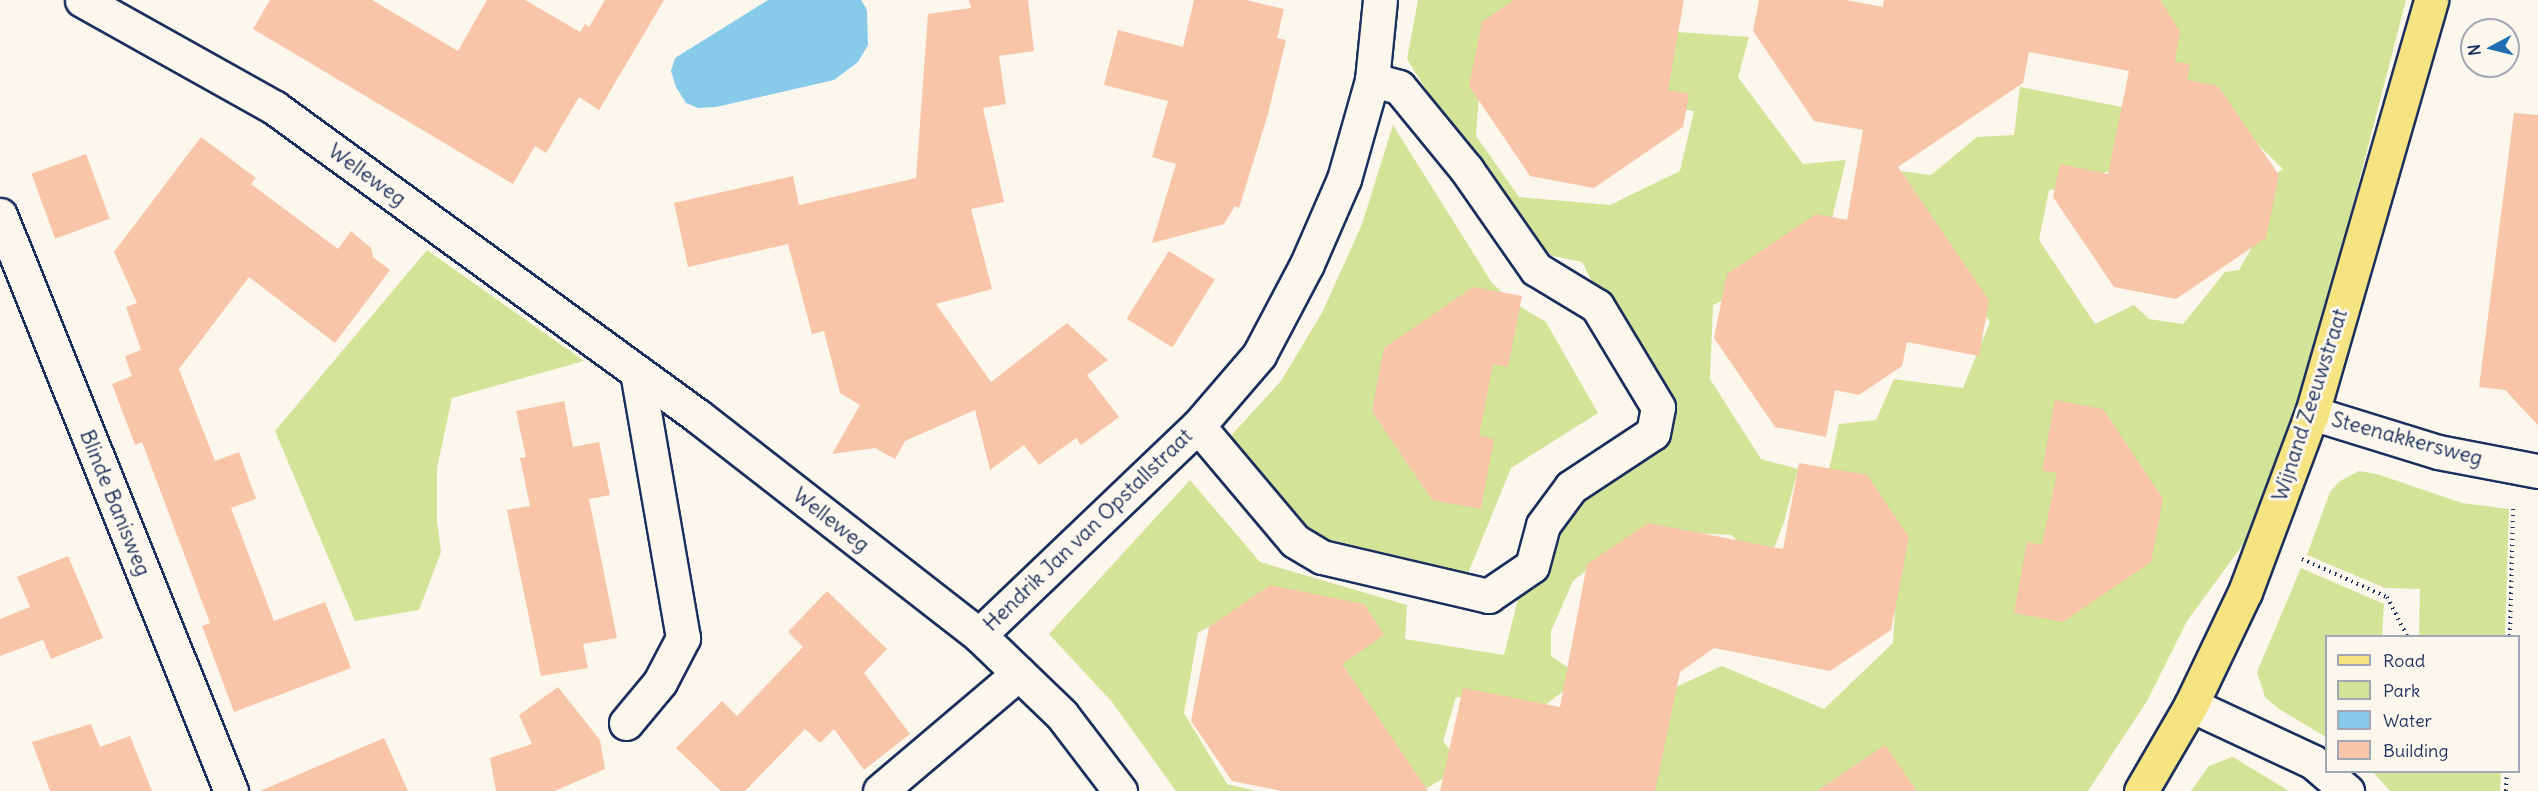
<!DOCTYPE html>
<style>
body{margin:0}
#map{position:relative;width:2538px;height:791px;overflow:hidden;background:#fbf7ec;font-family:Delius,sans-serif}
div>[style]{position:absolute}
.green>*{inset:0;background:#d3e498}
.water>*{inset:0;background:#88cae9}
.building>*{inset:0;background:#f8c5a9;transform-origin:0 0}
.path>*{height:4px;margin-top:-2px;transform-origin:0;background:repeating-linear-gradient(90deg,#1b2f5e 0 1.5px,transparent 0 6px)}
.roads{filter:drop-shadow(2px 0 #1b2f5e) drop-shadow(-2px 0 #1b2f5e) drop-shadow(0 2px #1b2f5e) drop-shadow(0 -2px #1b2f5e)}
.minor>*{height:33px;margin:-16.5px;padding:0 16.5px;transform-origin:16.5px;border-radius:16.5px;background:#fbf7ec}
.major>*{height:33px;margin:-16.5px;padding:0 16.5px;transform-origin:16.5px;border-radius:16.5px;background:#f6e381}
span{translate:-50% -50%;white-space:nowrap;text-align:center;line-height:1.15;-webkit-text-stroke:6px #fbf7ec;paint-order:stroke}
.street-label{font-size:21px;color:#1b2f5e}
.legend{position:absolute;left:2325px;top:635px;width:195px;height:138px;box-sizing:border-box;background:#fbf7ec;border:2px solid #a1a7b3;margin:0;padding:8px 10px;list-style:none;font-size:18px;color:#1b2f5e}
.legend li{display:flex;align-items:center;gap:12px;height:30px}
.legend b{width:30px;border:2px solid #a1a7b3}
.north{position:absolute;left:2460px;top:18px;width:60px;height:60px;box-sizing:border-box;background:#fbf7ec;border:2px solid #a1a7b3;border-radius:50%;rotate:263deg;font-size:16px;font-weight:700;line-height:24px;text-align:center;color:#1b2f5e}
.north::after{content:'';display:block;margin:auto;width:21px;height:27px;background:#1f6fb2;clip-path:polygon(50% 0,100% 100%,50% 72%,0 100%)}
</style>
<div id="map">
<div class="green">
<div style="clip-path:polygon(1418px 0,1608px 0,1482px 57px,1476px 136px,1519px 197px,1610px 205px,1680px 171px,1694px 111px,1637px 103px,1648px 30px,1749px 37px,1738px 77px,1803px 164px,1846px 160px,1824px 252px,1713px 305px,1710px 379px,1761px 459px,1798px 469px,1784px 522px,1775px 546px,1753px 561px,1732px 535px,1638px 530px,1573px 581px,1551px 631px,1551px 656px,1573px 671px,1569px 687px,1545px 705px,1456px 697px,1443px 741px,1463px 767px,1422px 791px,1347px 671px,1330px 677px,1267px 593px,1198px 633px,1184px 713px,1227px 784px,1256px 791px,1176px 791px,1112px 702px,1049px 634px,1190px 480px,1260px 562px,1407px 605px,1405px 639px,1504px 655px,1538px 519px,1670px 431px,1582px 262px,1534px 252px,1513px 229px,1407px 59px)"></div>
<div style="clip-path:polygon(2145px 0,2406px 0,2319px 336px,2250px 535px,2187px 621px,2147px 701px,2088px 791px,1650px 791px,1671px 689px,1722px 666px,1824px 709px,1893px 643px,1899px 546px,1825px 488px,1839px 424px,1876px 420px,1894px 379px,1963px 388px,1990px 322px,1923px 228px,1892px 170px,1931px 175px,1977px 137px,2014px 135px,2020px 87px,2147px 112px,2144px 170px,2105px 172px,2104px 186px,2049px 190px,2039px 240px,2095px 324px,2134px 305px,2149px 319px,2183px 324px,2225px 272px,2239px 270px,2259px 235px,2256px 188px,2283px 169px,2212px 100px,2170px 100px)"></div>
<div style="clip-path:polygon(1393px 125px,1492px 283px,1514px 303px,1546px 322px,1598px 413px,1511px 468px,1467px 576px,1307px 537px,1218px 450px,1281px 381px,1323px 311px,1362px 224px)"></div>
<div style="clip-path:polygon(427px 250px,584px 361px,452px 398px,437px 468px,437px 520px,441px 552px,419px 610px,355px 621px,275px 431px)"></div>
<div style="clip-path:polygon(2359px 471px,2377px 474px,2462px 503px,2509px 509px,2505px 636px,2419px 636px,2420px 589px,2385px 588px,2307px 555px,2330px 492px,2340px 481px)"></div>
<div style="clip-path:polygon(2301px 568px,2384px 604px,2382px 636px,2326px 636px,2326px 737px,2279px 709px,2265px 697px,2257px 672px)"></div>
<div style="clip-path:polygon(2232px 757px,2233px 757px,2289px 791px,2191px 791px,2209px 766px)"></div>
<div style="clip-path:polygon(2373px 772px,2501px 772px,2500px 791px,2390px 791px)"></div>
</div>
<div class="water">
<div style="clip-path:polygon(768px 0,861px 0,867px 10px,868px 45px,858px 62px,834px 80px,716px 107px,698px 108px,686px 103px,676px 87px,671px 71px,675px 58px)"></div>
</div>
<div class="building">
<div style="clip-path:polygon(270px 0,372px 0,458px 51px,487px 0,525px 0,580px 32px,585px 24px,589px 27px,605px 0,664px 0,599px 110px,579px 97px,546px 153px,535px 146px,513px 184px,253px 29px)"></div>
<div style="clip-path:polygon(969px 0,1028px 0,1034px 51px,999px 56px,1006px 104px,983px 108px,1004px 202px,971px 209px,992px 289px,936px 304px,991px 382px,1067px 323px,1108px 360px,1087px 375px,1119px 417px,1081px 445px,1076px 438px,1039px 465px,1024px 445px,990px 470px,975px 410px,905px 441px,895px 459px,875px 448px,832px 454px,860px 405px,840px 393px,824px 331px,812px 334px,788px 244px,688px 267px,674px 203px,793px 176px,799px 205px,916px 178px,928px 14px,971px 8px)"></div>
<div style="clip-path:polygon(1194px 0,1246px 0,1284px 9px,1277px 38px,1286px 40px,1268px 114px,1239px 208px,1235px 206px,1224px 224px,1152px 243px,1176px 164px,1152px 157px,1168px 101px,1104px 85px,1118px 30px,1183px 47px)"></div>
<div style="clip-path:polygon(1514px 0,1684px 0,1668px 90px,1689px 94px,1683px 127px,1594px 188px,1530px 176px,1469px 86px,1482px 22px)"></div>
<div style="clip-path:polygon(1759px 0,1846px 0,1883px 7px,1884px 0,2160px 0,2180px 31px,2175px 62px,2190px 64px,2187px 80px,2218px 86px,2279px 175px,2266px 238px,2176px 299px,2114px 287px,2053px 197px,2060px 164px,2108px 174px,2129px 71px,2029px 52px,2023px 83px,1898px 167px,1989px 300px,1979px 356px,1907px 342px,1902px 366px,1859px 395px,1835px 390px,1826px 437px,1775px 427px,1714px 338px,1727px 274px,1816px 214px,1847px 220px,1863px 130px,1814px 121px,1753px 31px)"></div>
<div style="clip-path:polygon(2514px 113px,2538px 115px,2538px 425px,2505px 390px,2479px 387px)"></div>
<div style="clip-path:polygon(201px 137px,256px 178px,251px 184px,338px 249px,351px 231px,371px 248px,373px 257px,390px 270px,335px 343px,249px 277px,179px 369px,215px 461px,239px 452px,256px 499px,231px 508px,274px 621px,325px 602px,351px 668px,234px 712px,202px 626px,210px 623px,142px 442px,135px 445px,112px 384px,132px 376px,125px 356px,141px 350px,126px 307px,137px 303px,114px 252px)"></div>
<div style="left:86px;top:154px;width:69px;height:58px;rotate:70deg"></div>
<div style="left:1169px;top:251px;width:54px;height:80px;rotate:32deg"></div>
<div style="clip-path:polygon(1473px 287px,1522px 296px,1508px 367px,1493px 364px,1479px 436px,1494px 439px,1481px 509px,1432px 500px,1372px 411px,1384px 348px)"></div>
<div style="clip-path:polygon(2055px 400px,2103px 409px,2163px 499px,2151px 562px,2063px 622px,2014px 613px,2027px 542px,2042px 545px,2057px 473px,2042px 470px)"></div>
<div style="clip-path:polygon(564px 401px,573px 447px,599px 442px,610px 495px,589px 499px,617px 638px,583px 644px,588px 668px,541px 676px,507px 510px,530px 506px,520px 458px,526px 457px,516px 411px)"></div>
<div style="clip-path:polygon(1799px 463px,1867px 475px,1909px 537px,1891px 630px,1830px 671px,1714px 648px,1680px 672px,1655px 791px,1440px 791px,1463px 688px,1560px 707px,1587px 564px,1648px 523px,1783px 549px)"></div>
<div style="clip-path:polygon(68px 556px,103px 638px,51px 659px,43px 640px,0 656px,0 619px,30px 607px,17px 577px)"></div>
<div style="clip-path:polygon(1270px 585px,1364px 604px,1384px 635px,1342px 664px,1428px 791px,1282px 791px,1232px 781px,1191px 721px,1209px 627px)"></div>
<div style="clip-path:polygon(827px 591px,887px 649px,864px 673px,910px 734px,864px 770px,834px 729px,820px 743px,805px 729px,745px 791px,721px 791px,676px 748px,722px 701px,737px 716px,803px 647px,788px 632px)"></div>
<div style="clip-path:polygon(558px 687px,600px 740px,605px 769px,555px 791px,496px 791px,490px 758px,532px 744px,519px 715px)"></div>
<div style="clip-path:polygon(91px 724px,100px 747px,130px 736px,152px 791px,50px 791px,32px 742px)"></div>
<div style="clip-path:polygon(384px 738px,408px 791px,260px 791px)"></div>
<div style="clip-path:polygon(1885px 745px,1917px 791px,1817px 791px)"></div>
</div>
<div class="path">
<div style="left:2302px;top:559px;width:93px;rotate:24.1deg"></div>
<div style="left:2387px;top:597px;width:44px;rotate:62.9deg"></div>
<div style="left:2510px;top:636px;width:127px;rotate:-88.6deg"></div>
<div style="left:2506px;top:791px;width:19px;rotate:-87deg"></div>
</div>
<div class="roads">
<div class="minor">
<div style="left:82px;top:0;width:221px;rotate:29.2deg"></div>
<div style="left:275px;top:108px;width:525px;rotate:36.08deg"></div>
<div style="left:699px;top:417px;width:355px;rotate:37.9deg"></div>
<div style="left:979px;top:635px;width:115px;rotate:43.9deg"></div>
<div style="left:1062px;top:715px;width:96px;rotate:52.7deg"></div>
<div style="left:0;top:215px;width:621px;rotate:68.15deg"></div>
<div style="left:2312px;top:413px;width:132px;rotate:17.2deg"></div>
<div style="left:2438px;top:452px;width:102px;rotate:10.8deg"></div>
<div style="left:1198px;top:426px;width:150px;rotate:49.9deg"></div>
<div style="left:1295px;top:541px;width:31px;rotate:31deg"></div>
<div style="left:1322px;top:557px;width:171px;rotate:13.2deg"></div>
<div style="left:1488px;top:596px;width:53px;rotate:-34.3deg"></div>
<div style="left:1532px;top:566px;width:42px;rotate:-75deg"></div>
<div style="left:1543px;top:525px;width:47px;rotate:-53.6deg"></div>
<div style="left:1571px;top:487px;width:98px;rotate:-33.4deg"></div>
<div style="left:1653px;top:433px;width:26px;rotate:-79deg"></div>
<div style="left:1658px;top:407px;width:118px;rotate:-121.1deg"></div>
<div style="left:1597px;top:306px;width:71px;rotate:-148.8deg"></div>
<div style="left:1536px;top:269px;width:121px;rotate:-124.9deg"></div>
<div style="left:1467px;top:170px;width:107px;rotate:-129.3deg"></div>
<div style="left:1399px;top:87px;width:28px;rotate:-165deg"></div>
<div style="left:979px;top:635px;width:303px;rotate:-43.7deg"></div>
<div style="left:1198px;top:426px;width:94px;rotate:-49.3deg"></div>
<div style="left:1259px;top:355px;width:103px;rotate:-62.2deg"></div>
<div style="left:1307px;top:264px;width:93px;rotate:-66.5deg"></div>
<div style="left:1344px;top:179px;width:103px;rotate:-74.2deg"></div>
<div style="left:1372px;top:80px;width:80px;rotate:-84.3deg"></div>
<div style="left:2191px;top:705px;width:135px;rotate:25deg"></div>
<div style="left:2313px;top:762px;width:45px;rotate:40.5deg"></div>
<div style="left:626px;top:723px;width:53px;rotate:-50.3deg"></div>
<div style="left:660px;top:682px;width:50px;rotate:-62.4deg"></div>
<div style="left:683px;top:638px;width:270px;rotate:-99.8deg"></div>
<div style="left:880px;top:791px;width:182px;rotate:-40.3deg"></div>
</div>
<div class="major">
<div style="left:2141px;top:791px;width:99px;rotate:-59.8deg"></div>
<div style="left:2191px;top:705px;width:125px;rotate:-64.5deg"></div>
<div style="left:2245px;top:592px;width:191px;rotate:-69.5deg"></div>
<div style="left:2312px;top:413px;width:430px;rotate:-73.9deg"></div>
</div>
</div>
<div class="street-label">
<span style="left:367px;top:175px;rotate:36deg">Welleweg</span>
<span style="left:2310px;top:405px;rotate:-72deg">Wijnand Zeeuwstraat</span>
<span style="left:2407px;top:439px;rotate:15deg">Steenakkersweg</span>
<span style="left:115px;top:503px;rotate:68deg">Blinde Banisweg</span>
<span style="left:831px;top:520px;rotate:38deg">Welleweg</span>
<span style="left:1088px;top:530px;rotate:-44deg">Hendrik Jan van Opstallstraat</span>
</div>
<ul class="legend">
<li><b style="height:8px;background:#f6e381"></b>Road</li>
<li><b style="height:16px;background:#d3e498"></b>Park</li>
<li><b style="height:16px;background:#88cae9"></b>Water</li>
<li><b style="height:16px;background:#f8c5a9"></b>Building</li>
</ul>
<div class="north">N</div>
</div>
